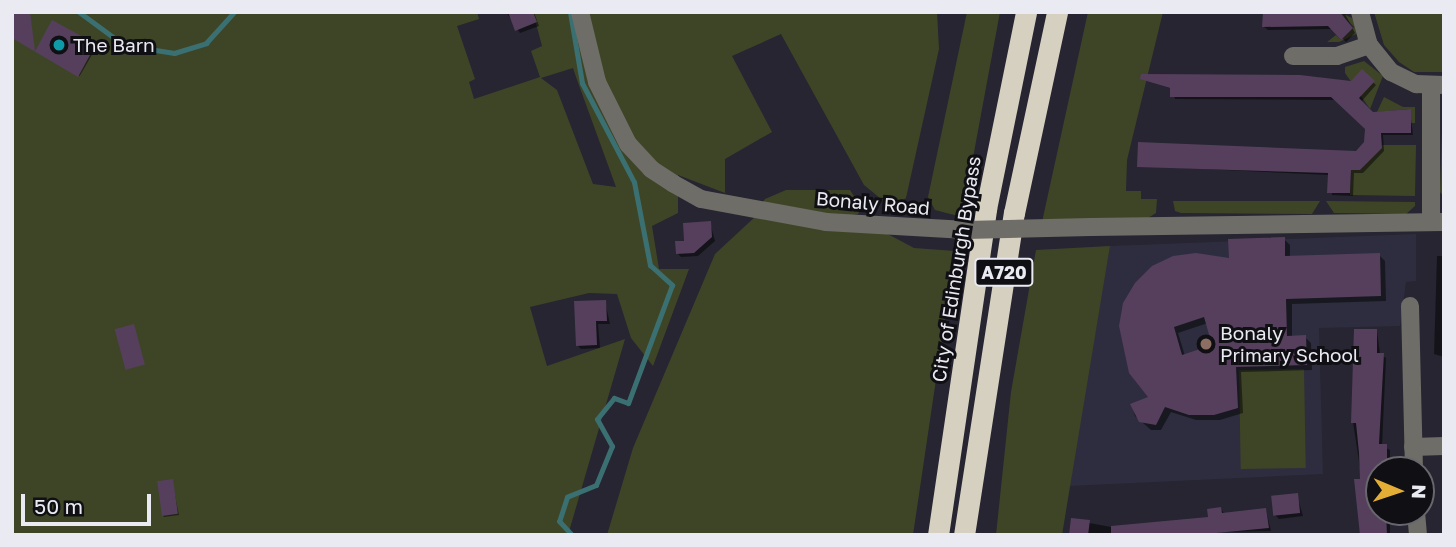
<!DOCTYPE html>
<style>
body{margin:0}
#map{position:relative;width:1456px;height:547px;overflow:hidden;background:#262531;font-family:"Golos Text",sans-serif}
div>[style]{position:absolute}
.built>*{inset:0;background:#2e2d3f}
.green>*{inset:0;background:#3e4527;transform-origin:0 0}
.shadow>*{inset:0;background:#0007;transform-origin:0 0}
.stream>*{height:5px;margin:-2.5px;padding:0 2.5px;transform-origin:2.5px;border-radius:2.5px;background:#3b7073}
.building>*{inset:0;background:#563f5c;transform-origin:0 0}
.minor>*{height:18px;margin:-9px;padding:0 9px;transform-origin:9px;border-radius:9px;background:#6f6d67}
.highway>*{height:21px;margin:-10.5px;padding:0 10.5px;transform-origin:10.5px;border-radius:10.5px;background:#d6d0c0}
.minor-bridge>*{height:18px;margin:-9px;padding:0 9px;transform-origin:9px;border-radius:9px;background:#6f6d67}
.dots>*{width:19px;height:19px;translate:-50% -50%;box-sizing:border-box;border:4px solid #0f0f14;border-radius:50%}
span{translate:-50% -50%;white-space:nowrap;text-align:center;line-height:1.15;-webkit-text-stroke:6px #0f0f14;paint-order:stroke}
.shield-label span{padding:2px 5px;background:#0f0f14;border:2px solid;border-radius:5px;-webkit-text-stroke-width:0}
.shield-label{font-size:18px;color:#eaeaf2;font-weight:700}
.poi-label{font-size:19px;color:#eaeaf2}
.left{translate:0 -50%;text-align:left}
.street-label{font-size:19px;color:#eaeaf2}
.frame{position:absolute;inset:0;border:14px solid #eaeaf2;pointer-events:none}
.north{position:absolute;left:1365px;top:456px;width:70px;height:70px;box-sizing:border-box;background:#0f0f14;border:2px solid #67676d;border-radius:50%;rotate:92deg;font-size:19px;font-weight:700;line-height:28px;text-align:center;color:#eaeaf2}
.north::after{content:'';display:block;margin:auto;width:24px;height:32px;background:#e4ad35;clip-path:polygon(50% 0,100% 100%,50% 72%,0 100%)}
.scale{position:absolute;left:21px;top:494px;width:130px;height:32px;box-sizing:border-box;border:4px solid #eaeaf2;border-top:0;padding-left:9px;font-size:21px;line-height:24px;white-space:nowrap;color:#eaeaf2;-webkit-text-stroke:5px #0f0f14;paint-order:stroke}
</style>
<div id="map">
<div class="built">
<div style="clip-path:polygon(1416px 234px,1416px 281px,1406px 282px,1400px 326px,1319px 328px,1323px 474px,1069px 486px,1110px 246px)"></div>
</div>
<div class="green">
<div style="clip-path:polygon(evenodd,12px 12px,477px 12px,479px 19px,457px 26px,475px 79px,469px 82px,474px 99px,540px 77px,531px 51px,542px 46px,533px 12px,937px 12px,939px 49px,906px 198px,892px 208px,864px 185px,781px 34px,732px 56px,772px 132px,725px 159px,725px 193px,678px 175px,678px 213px,652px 226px,659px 269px,689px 269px,653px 366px,631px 338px,617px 294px,589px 293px,530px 307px,547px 366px,625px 339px,568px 535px,12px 535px,12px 12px,573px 68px,576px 77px,616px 187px,593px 184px,557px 90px,541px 78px,573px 68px)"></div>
<div style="clip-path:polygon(967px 12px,1000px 12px,962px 217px,935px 210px,928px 197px)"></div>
<div style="clip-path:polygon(1088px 12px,1163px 12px,1127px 160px,1126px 191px,1141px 191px,1141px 199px,1157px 199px,1156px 213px,1148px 218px,1042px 222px)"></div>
<div style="clip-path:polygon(1340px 12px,1352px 18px,1357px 29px,1356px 34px,1339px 42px,1327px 42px,1336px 35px,1341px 40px,1354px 27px)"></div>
<div style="clip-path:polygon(1374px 12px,1444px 12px,1444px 72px,1414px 72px,1399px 62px,1384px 45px)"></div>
<div style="clip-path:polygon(1364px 61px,1383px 76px,1370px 109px,1345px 73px,1345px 67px)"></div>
<div style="clip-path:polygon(1384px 97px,1403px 107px,1415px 107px,1415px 123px,1411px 123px,1410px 109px,1377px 112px)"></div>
<div style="clip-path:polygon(1443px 100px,1444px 101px,1444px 197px,1440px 192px)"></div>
<div style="clip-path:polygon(1382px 145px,1416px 145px,1415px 196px,1350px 195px,1351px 170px,1360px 170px)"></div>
<div style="clip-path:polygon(786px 190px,850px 190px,861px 207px,858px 214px,841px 217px,761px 205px,765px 199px)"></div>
<div style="clip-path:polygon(1173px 201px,1320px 201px,1312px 214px,1181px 213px,1175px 211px)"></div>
<div style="clip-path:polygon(1326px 201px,1415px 202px,1415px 206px,1406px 214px,1334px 213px)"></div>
<div style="clip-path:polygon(756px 216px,884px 232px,914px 248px,955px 251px,913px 535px,607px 535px,633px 448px,715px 254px)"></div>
<div style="clip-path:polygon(1110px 246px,1062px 535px,996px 535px,1011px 392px,1036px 250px)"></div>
<div style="left:1304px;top:369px;width:99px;height:65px;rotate:89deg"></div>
</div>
<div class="shadow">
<div style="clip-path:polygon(506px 12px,534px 12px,539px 26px,520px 33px)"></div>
<div style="clip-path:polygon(1315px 12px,1344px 12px,1355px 33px,1346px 42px,1333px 29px,1268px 30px,1264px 27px)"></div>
<div style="left:52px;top:22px;width:51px;height:33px;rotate:30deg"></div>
<div style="clip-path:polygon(1362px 72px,1376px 85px,1361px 102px,1372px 114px,1410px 111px,1413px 135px,1383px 135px,1384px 151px,1363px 173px,1354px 173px,1353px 196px,1332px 195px,1329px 175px,1139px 166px,1357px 152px,1366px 143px,1367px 129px,1336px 100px,1175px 99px,1172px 89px,1142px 79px,1352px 83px)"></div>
<div style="clip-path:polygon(710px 223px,715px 241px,698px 256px,681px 257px,678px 254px,686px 242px)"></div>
<div style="clip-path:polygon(evenodd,1284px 239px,1290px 245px,1290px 258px,1379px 255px,1385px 261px,1386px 301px,1292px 304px,1292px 338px,1305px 337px,1311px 343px,1312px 370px,1241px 372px,1243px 413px,1220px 420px,1196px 420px,1171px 412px,1161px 430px,1151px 430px,1135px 416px,1132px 405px,1150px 398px,1131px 372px,1231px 260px,1284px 239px,1208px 323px,1215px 346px,1185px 356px,1178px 333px,1208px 323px)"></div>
<div style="clip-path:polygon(1437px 256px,1444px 256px,1444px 357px,1434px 354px)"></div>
<div style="clip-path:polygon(605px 301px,610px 324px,598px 324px,600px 348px,581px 349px,577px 345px)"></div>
<div style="clip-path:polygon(1377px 331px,1380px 354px,1386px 358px,1382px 446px,1390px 450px,1390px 470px,1379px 470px,1379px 512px,1390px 512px,1390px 535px,1361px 535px,1362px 481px,1353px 422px)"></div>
<div style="clip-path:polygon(172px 481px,179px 515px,164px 517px,163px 516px)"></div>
<div style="clip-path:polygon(1297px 495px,1303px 516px,1279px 519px,1275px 515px)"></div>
<div style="clip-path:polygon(1221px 509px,1225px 515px,1266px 510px,1271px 531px,1071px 535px,1073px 520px,1133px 531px,1210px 519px)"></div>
</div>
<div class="stream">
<div style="left:79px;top:12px;width:56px;rotate:36.3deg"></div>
<div style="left:124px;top:45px;width:51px;rotate:9.1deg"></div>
<div style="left:174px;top:53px;width:34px;rotate:-17deg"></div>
<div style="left:206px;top:43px;width:42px;rotate:-47.9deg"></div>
<div style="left:570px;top:12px;width:72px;rotate:80.4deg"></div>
<div style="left:582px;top:83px;width:112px;rotate:62.3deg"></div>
<div style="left:634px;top:182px;width:85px;rotate:79.1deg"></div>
<div style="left:650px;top:265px;width:30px;rotate:42deg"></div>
<div style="left:672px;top:285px;width:126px;rotate:110.4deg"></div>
<div style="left:628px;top:403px;width:15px;rotate:-160deg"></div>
<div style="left:614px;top:398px;width:27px;rotate:129deg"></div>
<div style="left:597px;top:419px;width:31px;rotate:61deg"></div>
<div style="left:612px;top:446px;width:42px;rotate:112.3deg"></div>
<div style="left:596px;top:485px;width:31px;rotate:158deg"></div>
<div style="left:567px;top:497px;width:25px;rotate:108deg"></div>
<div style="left:559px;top:521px;width:19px;rotate:47deg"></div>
</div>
<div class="building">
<div style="clip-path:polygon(12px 12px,30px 12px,35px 51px,52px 20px,96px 44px,78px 77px,12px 38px)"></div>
<div style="clip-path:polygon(508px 12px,533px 12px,537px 22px,515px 31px)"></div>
<div style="clip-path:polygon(1263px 12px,1340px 12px,1353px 28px,1341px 40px,1328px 26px,1262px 27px)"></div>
<div style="clip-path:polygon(1362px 69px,1375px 81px,1359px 98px,1373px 112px,1411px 109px,1411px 133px,1381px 133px,1382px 148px,1360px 170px,1351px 170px,1350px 193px,1327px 193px,1328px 173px,1137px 167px,1138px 142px,1356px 151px,1364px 142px,1365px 129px,1331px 97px,1170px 97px,1170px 88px,1140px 79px,1141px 74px,1300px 75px,1351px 81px)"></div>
<div style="clip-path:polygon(711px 221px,712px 237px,694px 253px,676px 254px,675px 241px,684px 241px,683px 223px)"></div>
<div style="clip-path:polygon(evenodd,1285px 237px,1285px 256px,1380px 253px,1381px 296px,1286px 299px,1287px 336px,1306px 335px,1307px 365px,1236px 367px,1238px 408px,1214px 415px,1189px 415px,1165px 407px,1156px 425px,1139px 422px,1130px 404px,1148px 397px,1129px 373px,1119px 326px,1123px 303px,1135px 283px,1152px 266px,1173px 256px,1196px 253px,1229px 258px,1228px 239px,1285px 237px,1204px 317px,1212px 345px,1182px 355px,1174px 327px,1204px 317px)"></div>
<div style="clip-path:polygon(606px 300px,607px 321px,596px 321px,597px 345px,576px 346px,574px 301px)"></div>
<div style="left:134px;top:324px;width:42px;height:20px;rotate:75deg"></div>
<div style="clip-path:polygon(1354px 329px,1377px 329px,1377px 353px,1384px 353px,1379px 444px,1387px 444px,1387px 461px,1384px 470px,1379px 470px,1379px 512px,1386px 512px,1387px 535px,1360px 535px,1354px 479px,1360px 479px,1359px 453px,1356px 423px,1351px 423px)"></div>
<div style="left:173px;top:479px;width:35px;height:16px;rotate:82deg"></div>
<div style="left:1298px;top:493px;width:20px;height:27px;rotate:84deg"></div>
<div style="clip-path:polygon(1221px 507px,1222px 513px,1266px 508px,1269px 528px,1195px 535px,1111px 535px,1111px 526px,1208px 517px,1207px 509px)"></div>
<div style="clip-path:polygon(1071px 518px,1090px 520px,1088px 535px,1069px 535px)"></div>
</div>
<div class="minor">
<div style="left:580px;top:12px;width:72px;rotate:76.3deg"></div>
<div style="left:597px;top:82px;width:69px;rotate:63.4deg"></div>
<div style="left:628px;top:144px;width:34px;rotate:47deg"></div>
<div style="left:651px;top:169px;width:27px;rotate:33deg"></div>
<div style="left:674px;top:184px;width:31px;rotate:29deg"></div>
<div style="left:701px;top:199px;width:127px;rotate:10.4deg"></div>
<div style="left:826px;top:222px;width:140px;rotate:3.3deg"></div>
<div style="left:1360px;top:12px;width:34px;rotate:75deg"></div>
<div style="left:1369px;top:45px;width:35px;rotate:51deg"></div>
<div style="left:1391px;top:72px;width:28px;rotate:26deg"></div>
<div style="left:1416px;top:84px;width:28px;rotate:2deg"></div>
<div style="left:1293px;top:56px;width:44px"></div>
<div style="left:1337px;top:56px;width:34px;rotate:-19deg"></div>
<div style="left:1431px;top:87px;width:135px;rotate:90deg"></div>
<div style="left:1091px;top:227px;width:353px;rotate:-0.8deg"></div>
<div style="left:1410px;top:306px;width:164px;rotate:88.6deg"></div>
<div style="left:1413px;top:447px;width:31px;rotate:-2deg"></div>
<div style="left:1416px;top:512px;width:23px;rotate:85deg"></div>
</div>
<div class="highway">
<div style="left:938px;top:535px;width:330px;rotate:-81.6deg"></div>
<div style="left:986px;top:209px;width:201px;rotate:-78.5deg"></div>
<div style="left:964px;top:535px;width:326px;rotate:-81.2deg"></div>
<div style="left:1014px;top:213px;width:206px;rotate:-77.9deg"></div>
</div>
<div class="minor-bridge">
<div style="left:966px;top:230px;width:125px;rotate:-1.4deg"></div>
</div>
<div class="dots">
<div style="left:59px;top:45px;background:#0f9aa8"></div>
<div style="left:1206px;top:344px;background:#8d6e63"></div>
</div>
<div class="shield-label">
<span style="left:1004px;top:272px">A720</span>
</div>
<div class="poi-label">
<span class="left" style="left:73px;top:45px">The Barn</span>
<span class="left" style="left:1220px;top:344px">Bonaly<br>Primary School</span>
</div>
<div class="street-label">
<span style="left:873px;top:203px;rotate:5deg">Bonaly Road</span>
<span style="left:956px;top:269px;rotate:-81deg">City of Edinburgh Bypass</span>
</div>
<div class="frame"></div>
<div class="north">N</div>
<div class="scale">50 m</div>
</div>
